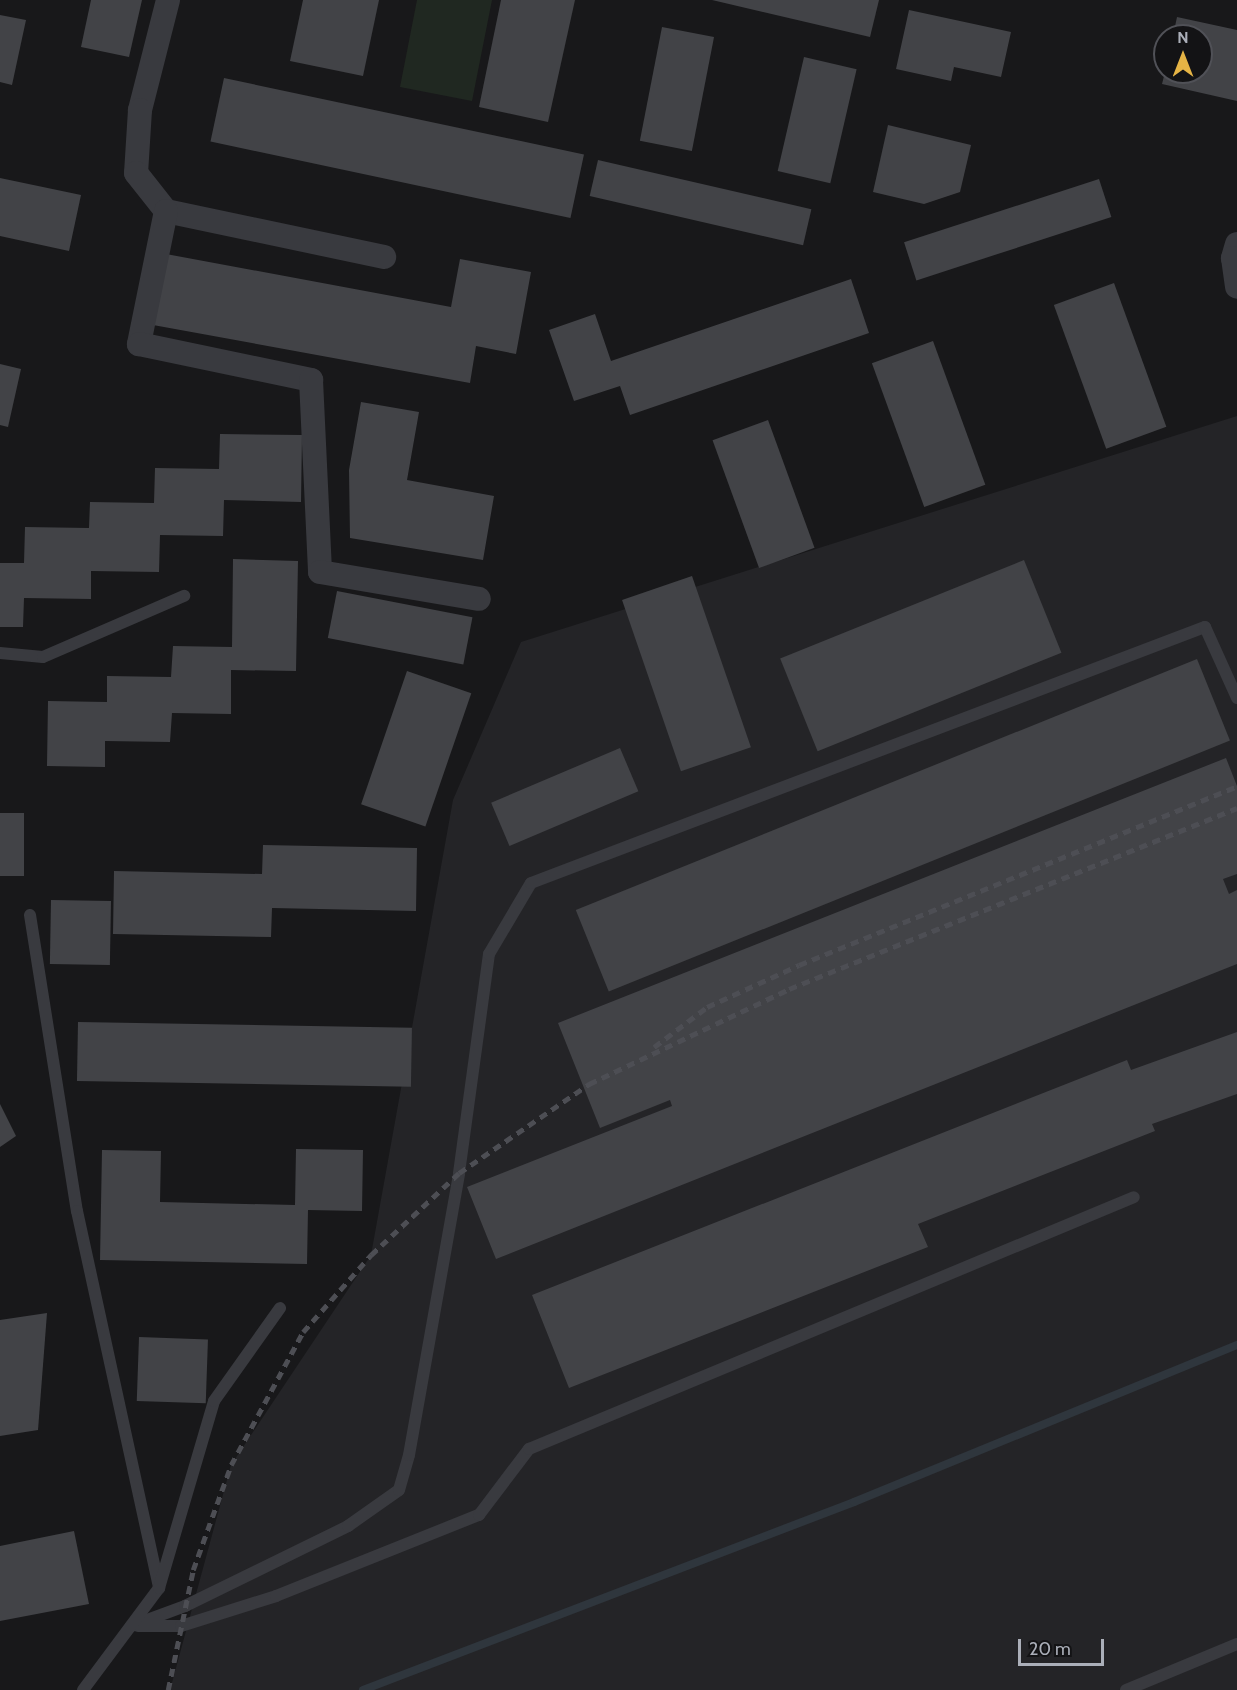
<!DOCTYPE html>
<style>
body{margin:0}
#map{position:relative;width:1237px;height:1690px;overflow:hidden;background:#18181a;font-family:Cabin,sans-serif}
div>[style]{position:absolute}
.built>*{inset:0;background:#242427}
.green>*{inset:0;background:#202821}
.stream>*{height:8px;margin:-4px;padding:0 4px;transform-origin:4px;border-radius:4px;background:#2f363d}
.building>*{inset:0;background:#424347;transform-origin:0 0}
.lane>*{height:12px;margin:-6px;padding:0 6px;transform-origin:6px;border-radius:6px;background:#393a3f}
.street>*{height:24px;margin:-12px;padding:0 12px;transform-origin:12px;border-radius:12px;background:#393a3f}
.rail>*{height:4.5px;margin-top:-2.25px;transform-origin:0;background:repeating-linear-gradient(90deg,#4d4e54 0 8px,transparent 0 14px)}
span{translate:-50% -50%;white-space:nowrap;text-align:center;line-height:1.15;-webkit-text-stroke:6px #131315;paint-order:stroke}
.north{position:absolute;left:1153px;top:24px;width:60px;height:60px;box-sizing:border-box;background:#131315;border:2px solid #505157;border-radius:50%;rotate:0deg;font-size:16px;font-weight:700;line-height:24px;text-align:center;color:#abafb9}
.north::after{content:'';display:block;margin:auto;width:21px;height:27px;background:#e5b445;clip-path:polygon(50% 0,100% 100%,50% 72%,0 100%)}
.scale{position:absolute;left:1018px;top:1639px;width:86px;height:27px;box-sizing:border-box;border:3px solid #abafb9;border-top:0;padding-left:8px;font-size:18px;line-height:21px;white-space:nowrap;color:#abafb9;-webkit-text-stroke:4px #131315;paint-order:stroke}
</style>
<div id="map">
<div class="built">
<div style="clip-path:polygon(1237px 416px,1237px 1690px,170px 1690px,231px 1465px,371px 1255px,453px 800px,521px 642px)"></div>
</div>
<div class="green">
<div style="clip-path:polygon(417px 0,492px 0,472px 101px,400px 87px)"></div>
</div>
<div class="stream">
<div style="left:363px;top:1690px;width:526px;rotate:-20.95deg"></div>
<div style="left:854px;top:1502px;width:414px;rotate:-22.3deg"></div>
</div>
<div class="building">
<div style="clip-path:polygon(91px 0,142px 0,129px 57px,81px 47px)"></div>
<div style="clip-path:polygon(303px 0,379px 0,363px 76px,290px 61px)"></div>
<div style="clip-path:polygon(501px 0,575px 0,548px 122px,479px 107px)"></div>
<div style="clip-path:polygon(712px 0,879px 0,870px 37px)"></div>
<div style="clip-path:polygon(909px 10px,1011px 32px,1001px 77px,954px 67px,951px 81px,896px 69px)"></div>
<div style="clip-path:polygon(0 15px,26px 20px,12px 85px,0 82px)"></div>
<div style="clip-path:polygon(1177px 17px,1237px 30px,1237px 101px,1162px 84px,1165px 72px,1201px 72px,1201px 36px,1173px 36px)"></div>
<div style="left:662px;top:27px;width:53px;height:116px;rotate:11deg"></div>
<div style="left:804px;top:57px;width:54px;height:117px;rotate:13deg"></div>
<div style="left:224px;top:78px;width:368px;height:65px;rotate:12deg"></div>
<div style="clip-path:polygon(888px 125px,971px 145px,960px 192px,924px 204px,873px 192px)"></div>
<div style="left:598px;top:160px;width:219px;height:37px;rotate:13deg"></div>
<div style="clip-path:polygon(0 178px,81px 195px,69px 251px,0 236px)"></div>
<div style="left:1099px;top:179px;width:40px;height:205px;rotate:72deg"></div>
<div style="clip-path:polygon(166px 254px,451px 307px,460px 259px,531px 272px,516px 354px,476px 346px,470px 383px,153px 325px)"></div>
<div style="clip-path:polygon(851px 279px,869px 333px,630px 415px,620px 386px,574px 401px,549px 330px,595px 314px,611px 361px)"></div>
<div style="left:1114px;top:283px;width:153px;height:64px;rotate:70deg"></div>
<div style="left:933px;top:341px;width:153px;height:65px;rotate:70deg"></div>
<div style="clip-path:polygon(0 364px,21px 369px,8px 427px,0 425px)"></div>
<div style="clip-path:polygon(361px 402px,419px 412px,407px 480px,494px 496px,483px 560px,350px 538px,349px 470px)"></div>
<div style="left:768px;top:420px;width:136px;height:59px;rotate:70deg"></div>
<div style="clip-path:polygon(220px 434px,302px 435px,301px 502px,224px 500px,223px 536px,160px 535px,159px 572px,91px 571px,91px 599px,24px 598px,23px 627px,0 627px,0 563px,24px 563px,25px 527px,89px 528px,90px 502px,154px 503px,155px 468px,219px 469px)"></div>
<div style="clip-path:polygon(233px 559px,298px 561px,296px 671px,231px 670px,231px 714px,172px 713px,170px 742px,105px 741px,105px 767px,47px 766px,48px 701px,107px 702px,107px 676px,171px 677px,173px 646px,232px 647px)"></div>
<div style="left:1024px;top:560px;width:100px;height:263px;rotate:68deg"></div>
<div style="left:692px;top:576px;width:181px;height:74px;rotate:71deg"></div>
<div style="left:337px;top:591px;width:138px;height:48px;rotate:11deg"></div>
<div style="left:1197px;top:659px;width:88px;height:670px;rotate:68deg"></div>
<div style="left:407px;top:671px;width:68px;height:141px;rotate:19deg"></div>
<div style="left:620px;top:748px;width:47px;height:140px;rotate:67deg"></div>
<div style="clip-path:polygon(1226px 758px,1237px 786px,1237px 874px,1223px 879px,1229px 894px,1237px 890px,1237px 964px,496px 1259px,467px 1187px,672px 1106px,670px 1100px,600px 1128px,558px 1023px)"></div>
<div style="left:0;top:813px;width:24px;height:63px"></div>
<div style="clip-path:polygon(263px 845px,417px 848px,416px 911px,272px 908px,271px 937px,113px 934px,114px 871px,262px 874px)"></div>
<div style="left:51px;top:900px;width:60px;height:64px;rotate:1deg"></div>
<div style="left:78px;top:1022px;width:334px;height:59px;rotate:1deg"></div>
<div style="clip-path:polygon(1237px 1032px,1237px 1094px,1152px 1124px,1155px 1131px,918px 1224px,928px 1247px,569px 1388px,532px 1295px,1127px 1060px,1131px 1070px)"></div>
<div style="clip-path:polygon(0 1104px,16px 1136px,0 1147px)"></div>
<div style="clip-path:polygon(296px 1149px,363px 1150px,362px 1211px,308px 1210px,307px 1264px,100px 1260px,102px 1150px,161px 1151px,160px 1202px,295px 1205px)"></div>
<div style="clip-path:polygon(47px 1313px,38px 1430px,0 1436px,0 1320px)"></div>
<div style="left:139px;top:1337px;width:69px;height:64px;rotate:2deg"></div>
<div style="clip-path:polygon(74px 1531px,89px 1604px,0 1621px,0 1546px)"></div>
</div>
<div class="lane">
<div style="left:0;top:653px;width:43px;rotate:5.3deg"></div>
<div style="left:43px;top:657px;width:154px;rotate:-23.4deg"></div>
<div style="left:30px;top:915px;width:300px;rotate:81deg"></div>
<div style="left:77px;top:1211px;width:386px;rotate:77.7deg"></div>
<div style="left:131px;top:1626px;width:58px;rotate:-20.3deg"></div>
<div style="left:185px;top:1606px;width:182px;rotate:-26.1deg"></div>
<div style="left:348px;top:1526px;width:62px;rotate:-35.2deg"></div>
<div style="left:399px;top:1490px;width:36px;rotate:-74deg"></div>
<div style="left:409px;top:1455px;width:286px;rotate:-79.9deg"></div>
<div style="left:459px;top:1173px;width:221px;rotate:-82.2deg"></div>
<div style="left:489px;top:954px;width:82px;rotate:-59.4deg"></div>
<div style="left:531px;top:883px;width:721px;rotate:-20.8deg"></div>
<div style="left:1205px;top:627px;width:78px;rotate:65.7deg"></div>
<div style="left:138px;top:1626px;width:43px"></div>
<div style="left:181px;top:1626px;width:100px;rotate:-17.5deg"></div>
<div style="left:276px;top:1596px;width:219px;rotate:-21.8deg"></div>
<div style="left:479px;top:1515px;width:83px;rotate:-52.9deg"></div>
<div style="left:529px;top:1449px;width:655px;rotate:-22.61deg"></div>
<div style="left:83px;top:1690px;width:127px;rotate:-53.3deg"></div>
<div style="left:159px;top:1588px;width:195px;rotate:-73.6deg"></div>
<div style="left:214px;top:1401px;width:114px;rotate:-54.6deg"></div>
<div style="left:1126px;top:1690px;width:120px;rotate:-22.5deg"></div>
</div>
<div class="street">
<div style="left:168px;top:0;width:114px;rotate:104.3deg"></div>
<div style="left:140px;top:110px;width:63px;rotate:93.6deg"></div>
<div style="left:136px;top:173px;width:48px;rotate:51.7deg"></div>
<div style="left:166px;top:211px;width:223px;rotate:11.9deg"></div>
<div style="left:166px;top:211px;width:136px;rotate:101.5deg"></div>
<div style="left:139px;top:344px;width:176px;rotate:11.8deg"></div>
<div style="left:311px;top:380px;width:192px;rotate:87.3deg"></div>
<div style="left:320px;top:572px;width:161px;rotate:9.6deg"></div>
<div style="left:1237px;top:244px;width:15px;rotate:106deg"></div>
<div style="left:1233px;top:258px;width:29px;rotate:82deg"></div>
</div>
<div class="rail">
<div style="left:654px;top:1047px;width:66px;rotate:-37deg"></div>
<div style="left:707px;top:1007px;width:101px;rotate:-24.5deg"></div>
<div style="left:799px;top:965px;width:473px;rotate:-22.2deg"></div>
<div style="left:168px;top:1690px;width:123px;rotate:-78.2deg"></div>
<div style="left:193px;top:1570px;width:112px;rotate:-70.1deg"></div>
<div style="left:231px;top:1465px;width:151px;rotate:-61.6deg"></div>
<div style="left:303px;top:1332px;width:103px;rotate:-48.6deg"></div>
<div style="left:371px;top:1255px;width:120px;rotate:-43deg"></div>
<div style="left:459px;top:1173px;width:158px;rotate:-34.4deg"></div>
<div style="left:589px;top:1084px;width:221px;rotate:-25.4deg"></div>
<div style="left:789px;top:989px;width:483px;rotate:-22deg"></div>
</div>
<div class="north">N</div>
<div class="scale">20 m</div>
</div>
